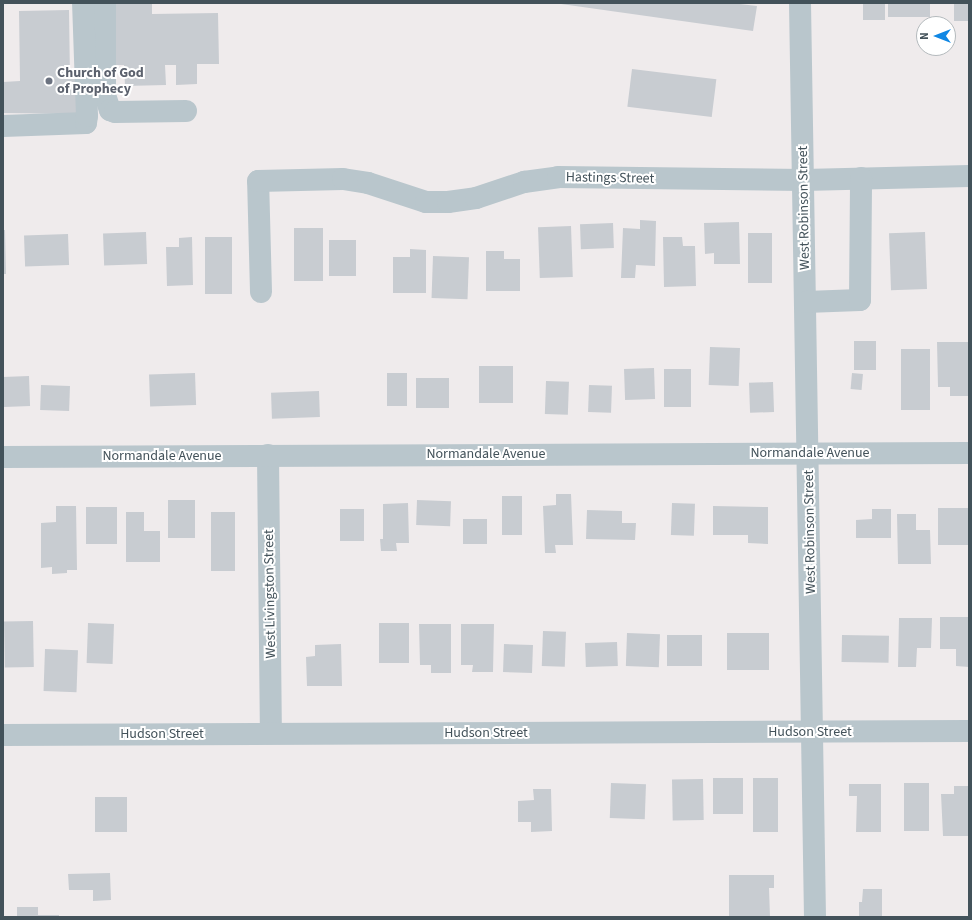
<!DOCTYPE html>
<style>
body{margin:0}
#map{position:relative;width:972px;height:920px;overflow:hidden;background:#efebec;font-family:"Source Sans 3",sans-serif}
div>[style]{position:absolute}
.building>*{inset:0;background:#c8ccd1;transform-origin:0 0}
.minor>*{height:22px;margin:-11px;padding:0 11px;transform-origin:11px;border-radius:11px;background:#b9c6cc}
.dots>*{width:11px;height:11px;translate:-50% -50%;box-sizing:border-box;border:2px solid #fff;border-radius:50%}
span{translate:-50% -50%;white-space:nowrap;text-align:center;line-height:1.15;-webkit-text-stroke:4px #fff;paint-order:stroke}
.worship-label{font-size:14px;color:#5b616d;font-weight:700}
.left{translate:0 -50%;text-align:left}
.street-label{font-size:14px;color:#43525a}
.frame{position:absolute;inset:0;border:4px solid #43525a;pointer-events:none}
.north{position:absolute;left:916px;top:16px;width:40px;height:40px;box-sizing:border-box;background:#fff;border:1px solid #b4babd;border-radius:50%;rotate:270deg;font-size:11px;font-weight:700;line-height:16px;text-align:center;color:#43525a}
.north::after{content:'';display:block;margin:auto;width:14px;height:18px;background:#1087e4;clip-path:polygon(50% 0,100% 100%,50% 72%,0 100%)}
</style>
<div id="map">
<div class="building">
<div style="clip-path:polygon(112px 3px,152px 3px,152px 14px,218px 13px,219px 64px,197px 64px,197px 84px,176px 85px,176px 65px,165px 65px,166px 85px,125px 86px,124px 65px,113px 65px)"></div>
<div style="clip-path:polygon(554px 3px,731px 3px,757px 6px,753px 31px)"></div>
<div style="left:863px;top:3px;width:22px;height:17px"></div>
<div style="left:888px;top:3px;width:42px;height:14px"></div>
<div style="left:954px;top:3px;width:15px;height:18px"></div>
<div style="clip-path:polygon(69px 10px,70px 79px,82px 79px,83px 114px,3px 113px,3px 82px,20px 81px,19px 11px)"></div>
<div style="left:632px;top:69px;width:85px;height:38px;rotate:7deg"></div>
<div style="clip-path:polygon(640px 220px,656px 221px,655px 266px,636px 265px,635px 278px,621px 278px,623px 228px,640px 229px)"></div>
<div style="clip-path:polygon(739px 222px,740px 264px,714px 264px,714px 253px,705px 254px,704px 223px)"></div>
<div style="left:613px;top:223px;width:25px;height:33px;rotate:88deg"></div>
<div style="left:571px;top:226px;width:51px;height:33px;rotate:88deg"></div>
<div style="left:294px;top:228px;width:29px;height:53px"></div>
<div style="clip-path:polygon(3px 230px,5px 230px,6px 274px,3px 274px)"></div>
<div style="left:146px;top:232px;width:32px;height:43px;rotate:88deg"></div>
<div style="left:925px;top:232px;width:57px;height:36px;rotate:88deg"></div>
<div style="left:772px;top:233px;width:50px;height:24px;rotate:90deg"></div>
<div style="left:68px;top:234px;width:31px;height:44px;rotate:88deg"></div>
<div style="clip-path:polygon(192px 237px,193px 285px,167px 286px,166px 247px,179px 247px,179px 238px)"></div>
<div style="left:205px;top:237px;width:27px;height:57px"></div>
<div style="clip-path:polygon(663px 237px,682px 237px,683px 246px,695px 246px,696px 286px,664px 287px)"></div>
<div style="left:329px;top:240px;width:27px;height:36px"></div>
<div style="clip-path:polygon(410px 249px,426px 250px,426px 293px,393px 293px,393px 257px,410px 257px)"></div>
<div style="clip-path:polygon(486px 251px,504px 251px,504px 259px,520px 259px,520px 291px,486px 291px)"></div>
<div style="left:433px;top:256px;width:36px;height:42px;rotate:2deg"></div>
<div style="left:854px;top:341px;width:22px;height:29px"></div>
<div style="clip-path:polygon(937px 342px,969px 342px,969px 396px,950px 396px,950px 387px,938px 387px)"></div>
<div style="left:710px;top:347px;width:30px;height:38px;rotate:2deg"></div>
<div style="left:901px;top:349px;width:29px;height:61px"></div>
<div style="left:479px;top:366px;width:34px;height:37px"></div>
<div style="left:654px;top:368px;width:31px;height:30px;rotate:88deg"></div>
<div style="left:664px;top:369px;width:27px;height:38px"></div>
<div style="left:195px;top:373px;width:32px;height:46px;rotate:88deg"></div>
<div style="left:387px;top:373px;width:20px;height:33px"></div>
<div style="left:852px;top:373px;width:11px;height:16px;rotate:5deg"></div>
<div style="left:29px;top:376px;width:30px;height:26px;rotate:88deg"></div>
<div style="left:416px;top:378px;width:33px;height:30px"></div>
<div style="left:546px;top:381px;width:23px;height:33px;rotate:2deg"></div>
<div style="left:773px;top:382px;width:30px;height:24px;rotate:88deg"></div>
<div style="left:41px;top:385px;width:29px;height:25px;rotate:2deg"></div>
<div style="left:589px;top:385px;width:23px;height:27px;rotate:2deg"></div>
<div style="left:319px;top:391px;width:26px;height:48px;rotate:88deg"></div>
<div style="clip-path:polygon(556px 494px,571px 494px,573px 545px,555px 545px,556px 553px,545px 553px,543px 506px,556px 505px)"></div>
<div style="left:502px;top:496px;width:20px;height:39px"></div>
<div style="left:168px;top:500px;width:27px;height:38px"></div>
<div style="left:417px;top:500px;width:34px;height:25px;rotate:2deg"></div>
<div style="clip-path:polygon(408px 503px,409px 543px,396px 543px,397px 551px,381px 551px,380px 539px,383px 539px,383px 504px)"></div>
<div style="left:672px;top:503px;width:23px;height:32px;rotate:2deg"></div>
<div style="clip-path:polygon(56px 506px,76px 506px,77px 570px,67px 570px,67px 573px,52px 574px,52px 567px,41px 568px,41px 523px,56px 522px)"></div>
<div style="clip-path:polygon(713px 506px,768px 507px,768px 544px,748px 543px,748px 535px,713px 535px)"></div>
<div style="left:117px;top:507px;width:37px;height:31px;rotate:90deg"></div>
<div style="left:938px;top:508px;width:30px;height:37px"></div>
<div style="left:340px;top:509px;width:24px;height:32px"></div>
<div style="clip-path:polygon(872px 509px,891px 509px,891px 538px,856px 538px,856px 520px,872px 519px)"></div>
<div style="clip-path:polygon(587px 510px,622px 511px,622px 523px,636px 523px,635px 540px,586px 539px)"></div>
<div style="clip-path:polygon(126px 512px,144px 512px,144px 531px,160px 531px,160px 562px,126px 562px)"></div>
<div style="left:211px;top:512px;width:24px;height:59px"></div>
<div style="clip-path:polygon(897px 514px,916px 514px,916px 530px,930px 530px,931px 564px,898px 564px)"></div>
<div style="left:463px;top:519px;width:24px;height:25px"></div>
<div style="clip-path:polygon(940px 617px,969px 617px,969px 667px,956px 666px,956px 649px,940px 649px)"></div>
<div style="clip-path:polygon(899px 618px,932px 618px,931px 648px,917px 648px,916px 667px,898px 667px)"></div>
<div style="left:33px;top:621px;width:46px;height:29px;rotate:89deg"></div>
<div style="left:88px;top:623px;width:26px;height:40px;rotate:2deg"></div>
<div style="left:379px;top:623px;width:30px;height:40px"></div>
<div style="clip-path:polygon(419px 624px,451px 624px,451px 673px,431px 673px,431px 665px,420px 665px)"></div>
<div style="clip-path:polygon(461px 624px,494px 624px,493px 672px,472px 672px,473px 665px,461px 665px)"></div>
<div style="left:543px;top:631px;width:23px;height:35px;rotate:2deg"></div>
<div style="left:627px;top:633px;width:33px;height:33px;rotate:2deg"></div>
<div style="left:769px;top:633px;width:37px;height:42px;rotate:90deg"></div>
<div style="left:667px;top:635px;width:35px;height:31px"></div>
<div style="left:842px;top:635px;width:47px;height:27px;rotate:1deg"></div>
<div style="left:617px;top:642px;width:24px;height:32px;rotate:88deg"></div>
<div style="clip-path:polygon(341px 644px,342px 686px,307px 686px,306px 657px,315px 656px,315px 645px)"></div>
<div style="left:504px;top:644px;width:29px;height:28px;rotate:2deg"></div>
<div style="left:45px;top:649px;width:33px;height:42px;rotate:2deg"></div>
<div style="left:713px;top:778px;width:30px;height:36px"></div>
<div style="left:753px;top:778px;width:25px;height:54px"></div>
<div style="left:703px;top:779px;width:41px;height:31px;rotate:89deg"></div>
<div style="left:611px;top:783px;width:35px;height:35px;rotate:2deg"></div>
<div style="left:904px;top:783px;width:25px;height:48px"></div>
<div style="clip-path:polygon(849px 784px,881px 784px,881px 832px,856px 832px,857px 796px,849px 796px)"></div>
<div style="clip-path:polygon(954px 786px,969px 786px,969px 836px,943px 836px,941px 794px,954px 794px)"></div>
<div style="clip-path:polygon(533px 789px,551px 789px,552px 831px,531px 832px,531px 822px,518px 822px,518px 801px,534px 800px)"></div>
<div style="left:95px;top:797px;width:32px;height:35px"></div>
<div style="clip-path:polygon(110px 873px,111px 900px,93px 901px,93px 890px,69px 890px,68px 874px)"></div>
<div style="clip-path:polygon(729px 875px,774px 875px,774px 888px,769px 888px,770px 917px,729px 917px)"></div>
<div style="clip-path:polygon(863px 889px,882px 889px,882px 917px,859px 917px,859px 902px,862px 902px)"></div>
<div style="clip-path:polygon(17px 907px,38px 907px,38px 915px,59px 915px,59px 917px,17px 917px)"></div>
</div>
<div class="minor">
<div style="left:105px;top:3px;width:92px;rotate:90deg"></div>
<div style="left:105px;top:95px;width:16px;rotate:72deg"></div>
<div style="left:110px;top:110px;width:5px;rotate:22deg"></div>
<div style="left:115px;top:112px;width:71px;rotate:-0.8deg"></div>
<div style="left:800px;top:3px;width:914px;rotate:89.06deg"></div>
<div style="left:3px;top:126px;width:83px;rotate:-2.1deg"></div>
<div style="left:86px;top:123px;width:7px;rotate:-82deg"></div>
<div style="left:87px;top:116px;width:113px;rotate:-92deg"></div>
<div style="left:261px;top:292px;width:111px;rotate:-91.5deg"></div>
<div style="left:258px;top:181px;width:85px;rotate:-1.3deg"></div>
<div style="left:343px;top:179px;width:25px;rotate:9deg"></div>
<div style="left:368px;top:183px;width:61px;rotate:18.1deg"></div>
<div style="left:426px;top:202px;width:22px"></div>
<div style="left:448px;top:202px;width:28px;rotate:-8deg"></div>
<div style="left:476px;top:198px;width:51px;rotate:-18.4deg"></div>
<div style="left:524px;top:182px;width:34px;rotate:-8deg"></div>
<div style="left:558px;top:177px;width:246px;rotate:0.7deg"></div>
<div style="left:804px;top:180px;width:165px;rotate:-1.4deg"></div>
<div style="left:806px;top:302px;width:54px;rotate:-2.1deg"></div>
<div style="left:860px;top:300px;width:122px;rotate:-89.5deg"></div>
<div style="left:268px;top:455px;width:278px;rotate:89.4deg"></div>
<div style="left:3px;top:457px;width:966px;rotate:-0.24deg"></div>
<div style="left:3px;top:735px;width:966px;rotate:-0.24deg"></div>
</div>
<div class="dots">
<div style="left:49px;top:81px;background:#6b7280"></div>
</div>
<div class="worship-label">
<span class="left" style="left:57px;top:81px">Church of God<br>of Prophecy</span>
</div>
<div class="street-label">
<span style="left:610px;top:178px;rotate:1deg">Hastings Street</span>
<span style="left:804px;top:208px;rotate:-91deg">West Robinson Street</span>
<span style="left:810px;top:453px">Normandale Avenue</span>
<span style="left:486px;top:454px">Normandale Avenue</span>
<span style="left:162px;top:456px">Normandale Avenue</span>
<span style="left:810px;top:532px;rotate:-91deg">West Robinson Street</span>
<span style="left:270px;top:594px;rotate:-91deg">West Livingston Street</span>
<span style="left:810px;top:732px">Hudson Street</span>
<span style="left:486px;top:733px">Hudson Street</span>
<span style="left:162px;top:734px">Hudson Street</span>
</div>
<div class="frame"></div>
<div class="north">N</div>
</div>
